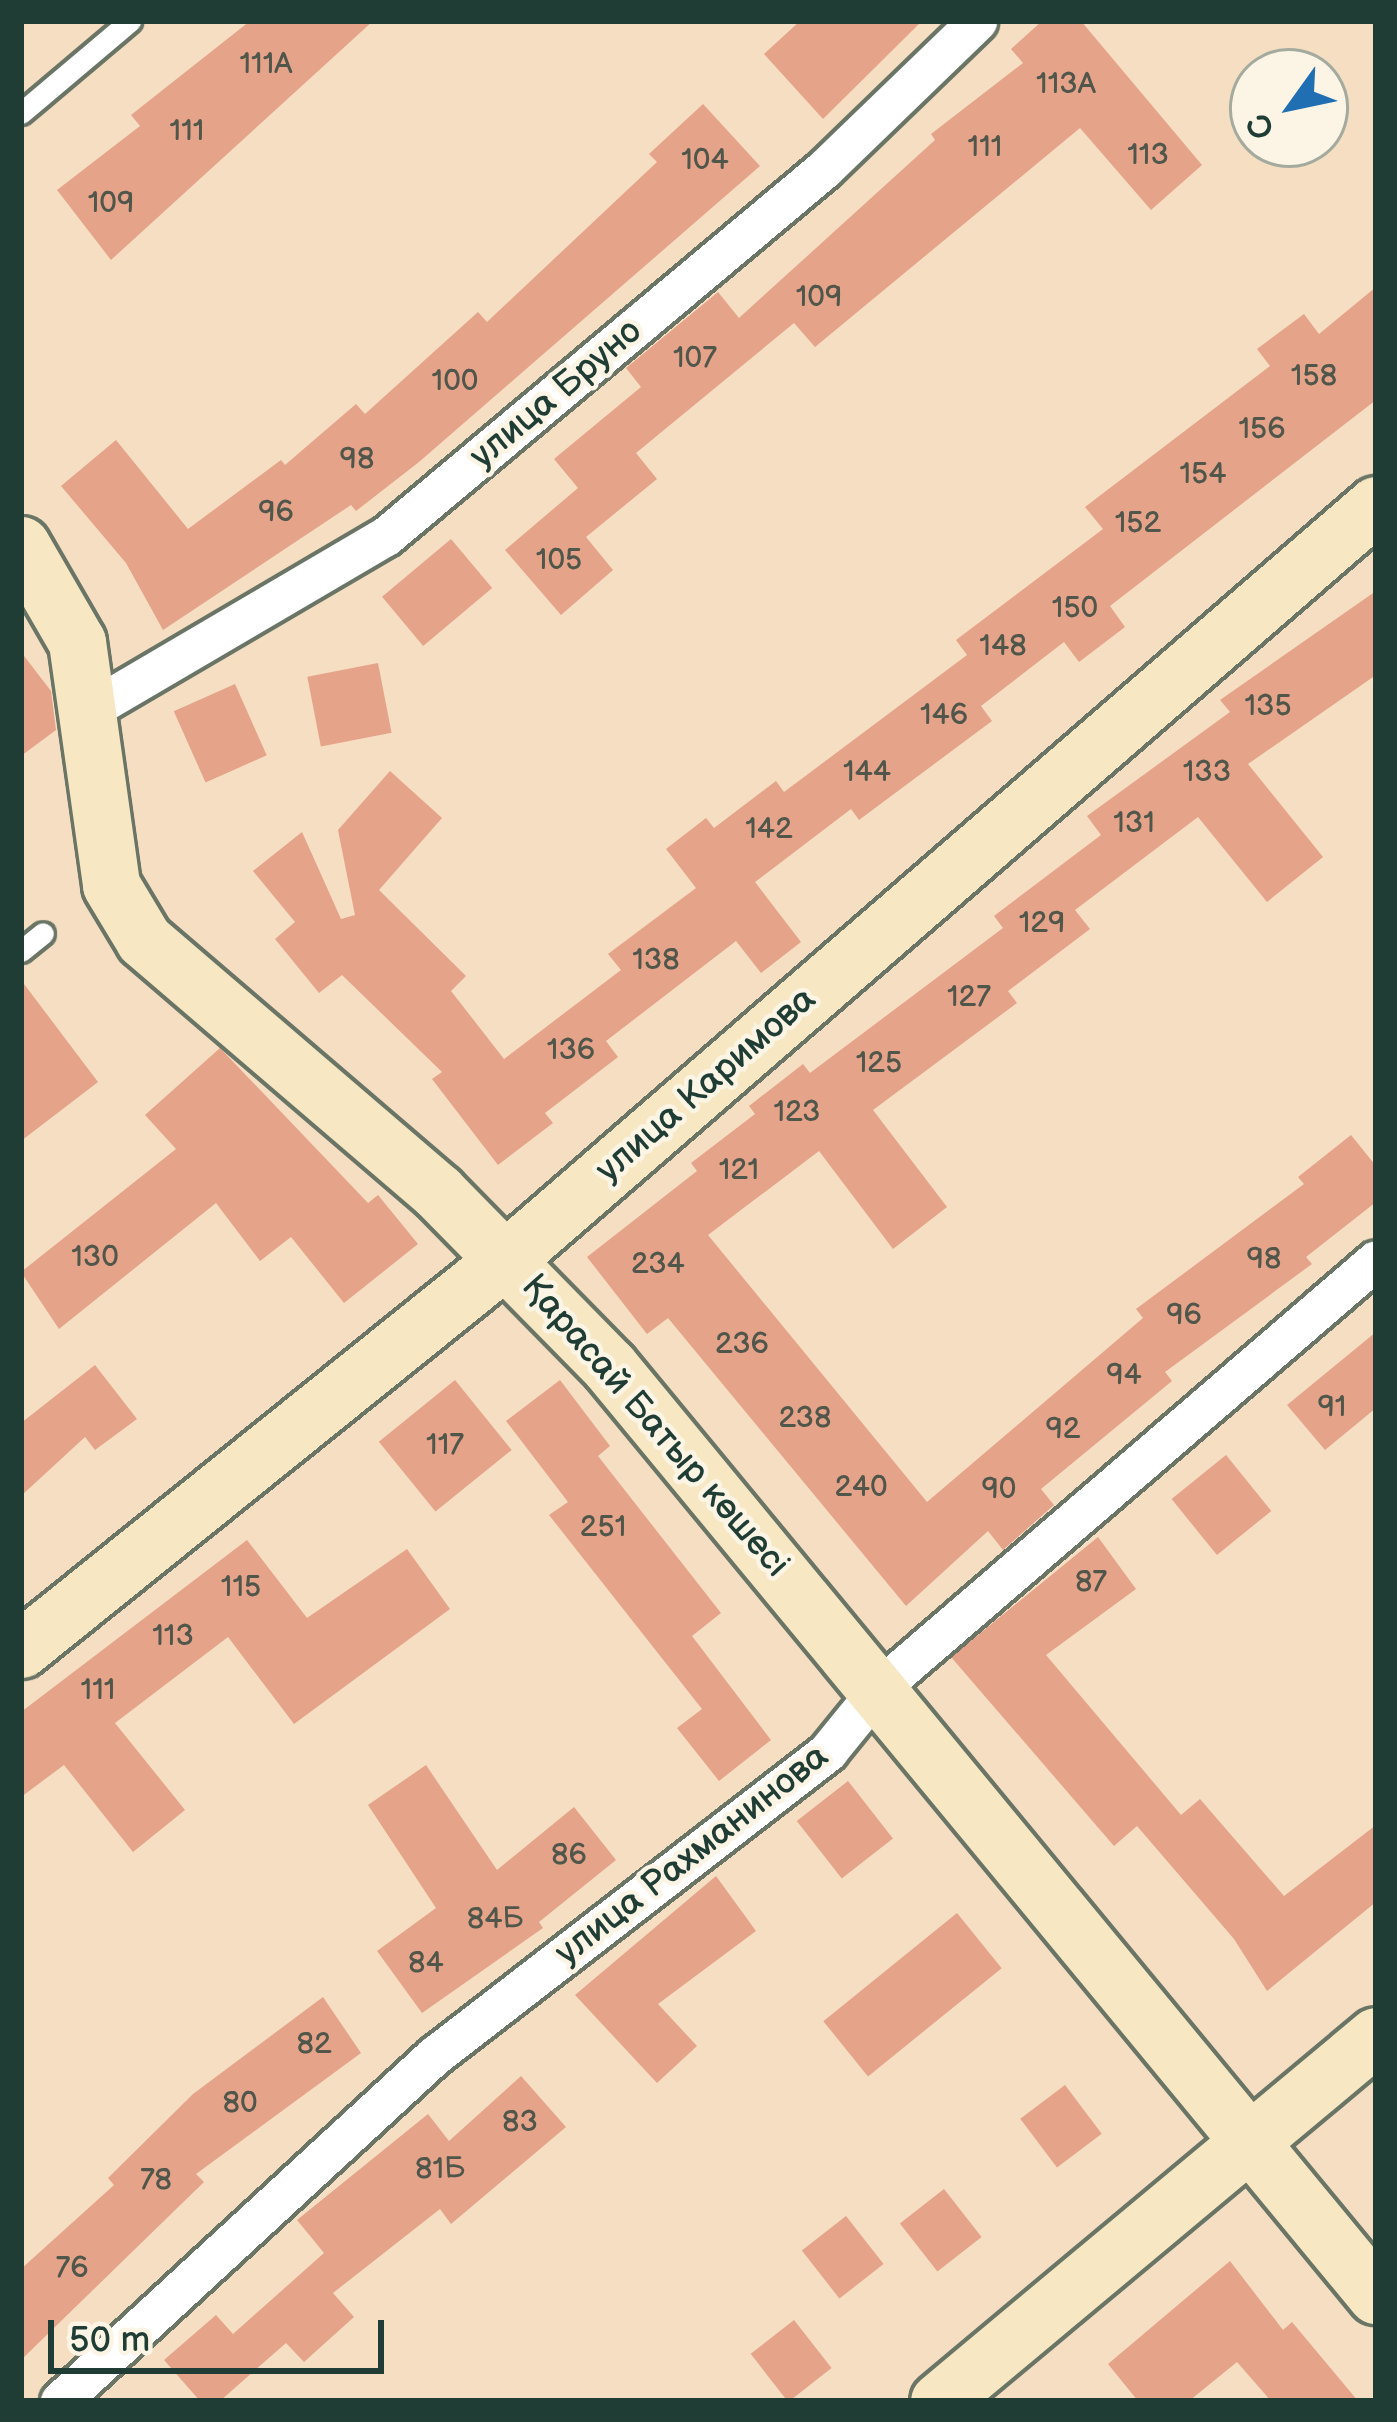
<!DOCTYPE html>
<meta charset="utf-8">
<style>
body{margin:0}
#map{position:relative;width:1397px;height:2422px;overflow:hidden;background:#f5dec2;font-family:"Balsamiq Sans",sans-serif}
div>[style]{position:absolute}
.building>*{inset:0;background:#e5a38a;transform-origin:0 0}
.roads{filter:drop-shadow(3px 0 #6a7566) drop-shadow(-3px 0 #6a7566) drop-shadow(0 3px #6a7566) drop-shadow(0 -3px #6a7566)}
.lane>*{height:21px;margin:-10.5px;padding:0 10.5px;transform-origin:10.5px;border-radius:10.5px;background:#fff}
.street>*{height:39px;margin:-19.5px;padding:0 19.5px;transform-origin:19.5px;border-radius:19.5px;background:#fff}
.secondary>*{height:57px;margin:-28.5px;padding:0 28.5px;transform-origin:28.5px;border-radius:28.5px;background:#f7e8c3}
span{translate:-50% -50%;white-space:nowrap;text-align:center;line-height:1.15;-webkit-text-stroke:9px #fcf5e5;paint-order:stroke}
.number-label{font-size:30px;color:#50564a}
.number-label span{-webkit-text-stroke-width:0}
.street-label{font-size:36px;color:#1f3d34}
.frame{position:absolute;inset:0;border:24px solid #1f3d34;pointer-events:none}
.north{position:absolute;left:1229px;top:48px;width:120px;height:120px;box-sizing:border-box;background:#fcf5e5;border:3px solid #a4ab9e;border-radius:50%;rotate:237deg;font-size:33px;font-weight:700;line-height:48px;text-align:center;color:#1f3d34}
.north::after{content:'';display:block;margin:auto;width:42px;height:54px;background:#1f6fb2;clip-path:polygon(50% 0,100% 100%,50% 72%,0 100%)}
.scale{position:absolute;left:48px;top:2320px;width:336px;height:54px;box-sizing:border-box;border:6px solid #1f3d34;border-top:0;padding-left:15px;font-size:36px;line-height:42px;white-space:nowrap;color:#1f3d34;-webkit-text-stroke:9px #fcf5e5;paint-order:stroke}
</style>
<div id="map">
<div class="building">
<div style="clip-path:polygon(250px 21px,373px 21px,111px 260px,57px 190px,140px 126px,131px 115px)"></div>
<div style="clip-path:polygon(800px 21px,922px 21px,823px 119px,764px 54px)"></div>
<div style="clip-path:polygon(1042px 21px,1081px 21px,1202px 165px,1151px 210px,1080px 128px,815px 347px,794px 323px,636px 453px,657px 479px,586px 537px,613px 570px,561px 615px,505px 550px,578px 488px,554px 459px,641px 387px,626px 368px,718px 292px,739px 318px,935px 140px,931px 134px,1023px 63px,1011px 49px)"></div>
<div style="clip-path:polygon(703px 104px,760px 166px,419px 462px,356px 511px,351px 505px,163px 630px,126px 563px,61px 486px,116px 440px,188px 529px,281px 460px,285px 465px,356px 404px,365px 414px,478px 312px,487px 322px,657px 162px,649px 154px)"></div>
<div style="clip-path:polygon(1376px 287px,1376px 400px,1110px 606px,1125px 627px,1079px 662px,1064px 642px,981px 706px,992px 721px,859px 820px,851px 809px,755px 882px,801px 942px,761px 973px,736px 941px,606px 1041px,618px 1057px,545px 1113px,553px 1123px,498px 1165px,432px 1079px,442px 1072px,342px 975px,319px 993px,275px 939px,295px 922px,253px 871px,302px 832px,341px 919px,355px 915px,338px 830px,390px 771px,442px 818px,379px 890px,466px 976px,451px 991px,504px 1059px,621px 970px,608px 954px,696px 888px,666px 849px,706px 818px,714px 828px,776px 781px,784px 792px,967px 655px,956px 640px,1103px 529px,1085px 507px,1270px 366px,1257px 349px,1304px 314px,1319px 334px)"></div>
<div style="left:451px;top:539px;width:64px;height:90px;rotate:50deg"></div>
<div style="clip-path:polygon(1376px 591px,1376px 675px,1248px 764px,1323px 857px,1267px 902px,1198px 817px,1075px 910px,1090px 929px,1008px 991px,1017px 1003px,873px 1110px,947px 1207px,893px 1249px,819px 1151px,708px 1235px,927px 1502px,1143px 1318px,1136px 1309px,1304px 1184px,1298px 1177px,1351px 1135px,1376px 1166px,1376px 1202px,1306px 1257px,1312px 1264px,1165px 1372px,1172px 1381px,1041px 1489px,1054px 1505px,1003px 1550px,988px 1531px,906px 1606px,668px 1318px,647px 1334px,587px 1257px,697px 1171px,691px 1163px,755px 1114px,749px 1106px,803px 1064px,810px 1073px,1003px 928px,994px 916px,1101px 835px,1087px 816px,1230px 712px,1220px 700px)"></div>
<div style="clip-path:polygon(21px 652px,51px 691px,56px 730px,21px 756px)"></div>
<div style="left:378px;top:663px;width:71px;height:72px;rotate:79deg"></div>
<div style="left:235px;top:684px;width:78px;height:67px;rotate:66deg"></div>
<div style="clip-path:polygon(21px 980px,98px 1082px,21px 1141px)"></div>
<div style="clip-path:polygon(220px 1048px,368px 1203px,378px 1195px,418px 1244px,344px 1303px,291px 1237px,260px 1261px,216px 1203px,59px 1329px,21px 1272px,176px 1149px,145px 1115px)"></div>
<div style="clip-path:polygon(1376px 1332px,1376px 1408px,1325px 1450px,1287px 1405px)"></div>
<div style="clip-path:polygon(95px 1365px,137px 1419px,95px 1450px,85px 1437px,21px 1496px,21px 1423px)"></div>
<div style="left:455px;top:1380px;width:90px;height:98px;rotate:51deg"></div>
<div style="clip-path:polygon(560px 1380px,610px 1446px,598px 1456px,721px 1613px,692px 1636px,771px 1740px,719px 1781px,677px 1728px,702px 1709px,549px 1515px,568px 1502px,506px 1421px)"></div>
<div style="left:1226px;top:1455px;width:72px;height:70px;rotate:51deg"></div>
<div style="clip-path:polygon(1098px 1537px,1136px 1589px,1046px 1655px,1181px 1815px,1200px 1799px,1284px 1896px,1376px 1825px,1376px 1902px,1267px 1991px,1234px 1939px,1137px 1826px,1114px 1846px,951px 1657px)"></div>
<div style="clip-path:polygon(247px 1540px,307px 1618px,407px 1549px,450px 1609px,294px 1724px,228px 1637px,115px 1723px,185px 1810px,133px 1852px,64px 1765px,21px 1797px,21px 1712px)"></div>
<div style="clip-path:polygon(426px 1765px,497px 1870px,574px 1807px,616px 1860px,539px 1922px,543px 1928px,422px 2013px,377px 1951px,436px 1908px,368px 1805px)"></div>
<div style="left:848px;top:1781px;width:73px;height:65px;rotate:52deg"></div>
<div style="clip-path:polygon(716px 1876px,756px 1931px,658px 2004px,697px 2046px,657px 2083px,575px 1995px)"></div>
<div style="left:957px;top:1913px;width:71px;height:172px;rotate:51deg"></div>
<div style="clip-path:polygon(323px 1997px,361px 2053px,196px 2174px,204px 2182px,21px 2360px,21px 2269px,114px 2185px,108px 2178px,193px 2094px)"></div>
<div style="clip-path:polygon(521px 2076px,566px 2127px,451px 2224px,440px 2209px,333px 2293px,354px 2317px,304px 2362px,286px 2343px,220px 2401px,200px 2401px,164px 2360px,216px 2315px,233px 2334px,324px 2253px,297px 2220px,428px 2114px,449px 2141px)"></div>
<div style="left:1065px;top:2085px;width:61px;height:56px;rotate:53deg"></div>
<div style="left:944px;top:2189px;width:61px;height:56px;rotate:52deg"></div>
<div style="left:846px;top:2216px;width:61px;height:56px;rotate:52deg"></div>
<div style="clip-path:polygon(1230px 2261px,1283px 2330px,1292px 2322px,1358px 2401px,1271px 2401px,1237px 2362px,1189px 2401px,1138px 2401px,1108px 2364px)"></div>
<div style="left:794px;top:2320px;width:61px;height:55px;rotate:52deg"></div>
</div>
<div class="roads">
<div class="lane">
<div style="left:21px;top:113px;width:143px;rotate:-40.2deg"></div>
<div style="left:21px;top:951px;width:28px;rotate:-39deg"></div>
</div>
<div class="street">
<div style="left:91px;top:709px;width:342px;rotate:-30.4deg"></div>
<div style="left:386px;top:536px;width:571px;rotate:-39.96deg"></div>
<div style="left:824px;top:169px;width:213px;rotate:-44deg"></div>
<div style="left:60px;top:2401px;width:509px;rotate:-42.69deg"></div>
<div style="left:434px;top:2056px;width:498px;rotate:-37.7deg"></div>
<div style="left:828px;top:1751px;width:82px;rotate:-50.9deg"></div>
<div style="left:880px;top:1687px;width:654px;rotate:-40.72deg"></div>
</div>
<div class="secondary">
<div style="left:21px;top:545px;width:112px;rotate:60deg"></div>
<div style="left:77px;top:642px;width:245px;rotate:82deg"></div>
<div style="left:111px;top:885px;width:64px;rotate:59deg"></div>
<div style="left:144px;top:940px;width:387px;rotate:40.6deg"></div>
<div style="left:438px;top:1192px;width:244px;rotate:45.5deg"></div>
<div style="left:609px;top:1366px;width:1205px;rotate:50.46deg"></div>
<div style="left:21px;top:1649px;width:624px;rotate:-38.82deg"></div>
<div style="left:507px;top:1258px;width:1150px;rotate:-40.91deg"></div>
<div style="left:939px;top:2401px;width:569px;rotate:-39.87deg"></div>
</div>
</div>
<div class="number-label">
<span style="left:266px;top:64px">111А</span>
<span style="left:1066px;top:84px">113А</span>
<span style="left:187px;top:131px">111</span>
<span style="left:985px;top:147px">111</span>
<span style="left:1148px;top:155px">113</span>
<span style="left:705px;top:160px">104</span>
<span style="left:111px;top:203px">109</span>
<span style="left:819px;top:297px">109</span>
<span style="left:695px;top:358px">107</span>
<span style="left:1314px;top:376px">158</span>
<span style="left:455px;top:381px">100</span>
<span style="left:1262px;top:429px">156</span>
<span style="left:357px;top:459px">98</span>
<span style="left:1203px;top:474px">154</span>
<span style="left:276px;top:512px">96</span>
<span style="left:1138px;top:523px">152</span>
<span style="left:559px;top:560px">105</span>
<span style="left:1075px;top:608px">150</span>
<span style="left:1003px;top:646px">148</span>
<span style="left:1268px;top:706px">135</span>
<span style="left:944px;top:715px">146</span>
<span style="left:867px;top:772px">144</span>
<span style="left:1207px;top:772px">133</span>
<span style="left:1134px;top:823px">131</span>
<span style="left:769px;top:829px">142</span>
<span style="left:1042px;top:923px">129</span>
<span style="left:656px;top:960px">138</span>
<span style="left:969px;top:997px">127</span>
<span style="left:571px;top:1050px">136</span>
<span style="left:879px;top:1063px">125</span>
<span style="left:797px;top:1112px">123</span>
<span style="left:739px;top:1170px">121</span>
<span style="left:95px;top:1257px">130</span>
<span style="left:1264px;top:1259px">98</span>
<span style="left:658px;top:1264px">234</span>
<span style="left:1184px;top:1315px">96</span>
<span style="left:742px;top:1344px">236</span>
<span style="left:1124px;top:1375px">94</span>
<span style="left:1332px;top:1407px">91</span>
<span style="left:805px;top:1418px">238</span>
<span style="left:1063px;top:1429px">92</span>
<span style="left:445px;top:1445px">117</span>
<span style="left:861px;top:1487px">240</span>
<span style="left:999px;top:1489px">90</span>
<span style="left:603px;top:1527px">251</span>
<span style="left:1091px;top:1582px">87</span>
<span style="left:241px;top:1587px">115</span>
<span style="left:173px;top:1636px">113</span>
<span style="left:98px;top:1690px">111</span>
<span style="left:569px;top:1855px">86</span>
<span style="left:495px;top:1919px">84Б</span>
<span style="left:426px;top:1963px">84</span>
<span style="left:314px;top:2044px">82</span>
<span style="left:240px;top:2103px">80</span>
<span style="left:520px;top:2122px">83</span>
<span style="left:440px;top:2169px">81Б</span>
<span style="left:156px;top:2180px">78</span>
<span style="left:72px;top:2268px">76</span>
</div>
<div class="street-label">
<span style="left:556px;top:394px;rotate:-40deg">улица Бруно</span>
<span style="left:706px;top:1085px;rotate:-41deg">улица Каримова</span>
<span style="left:655px;top:1426px;rotate:49deg">Қарасай Батыр көшесі</span>
<span style="left:692px;top:1855px;rotate:-38deg">улица Рахманинова</span>
</div>
<div class="frame"></div>
<div class="north">С</div>
<div class="scale">50 m</div>
</div>
